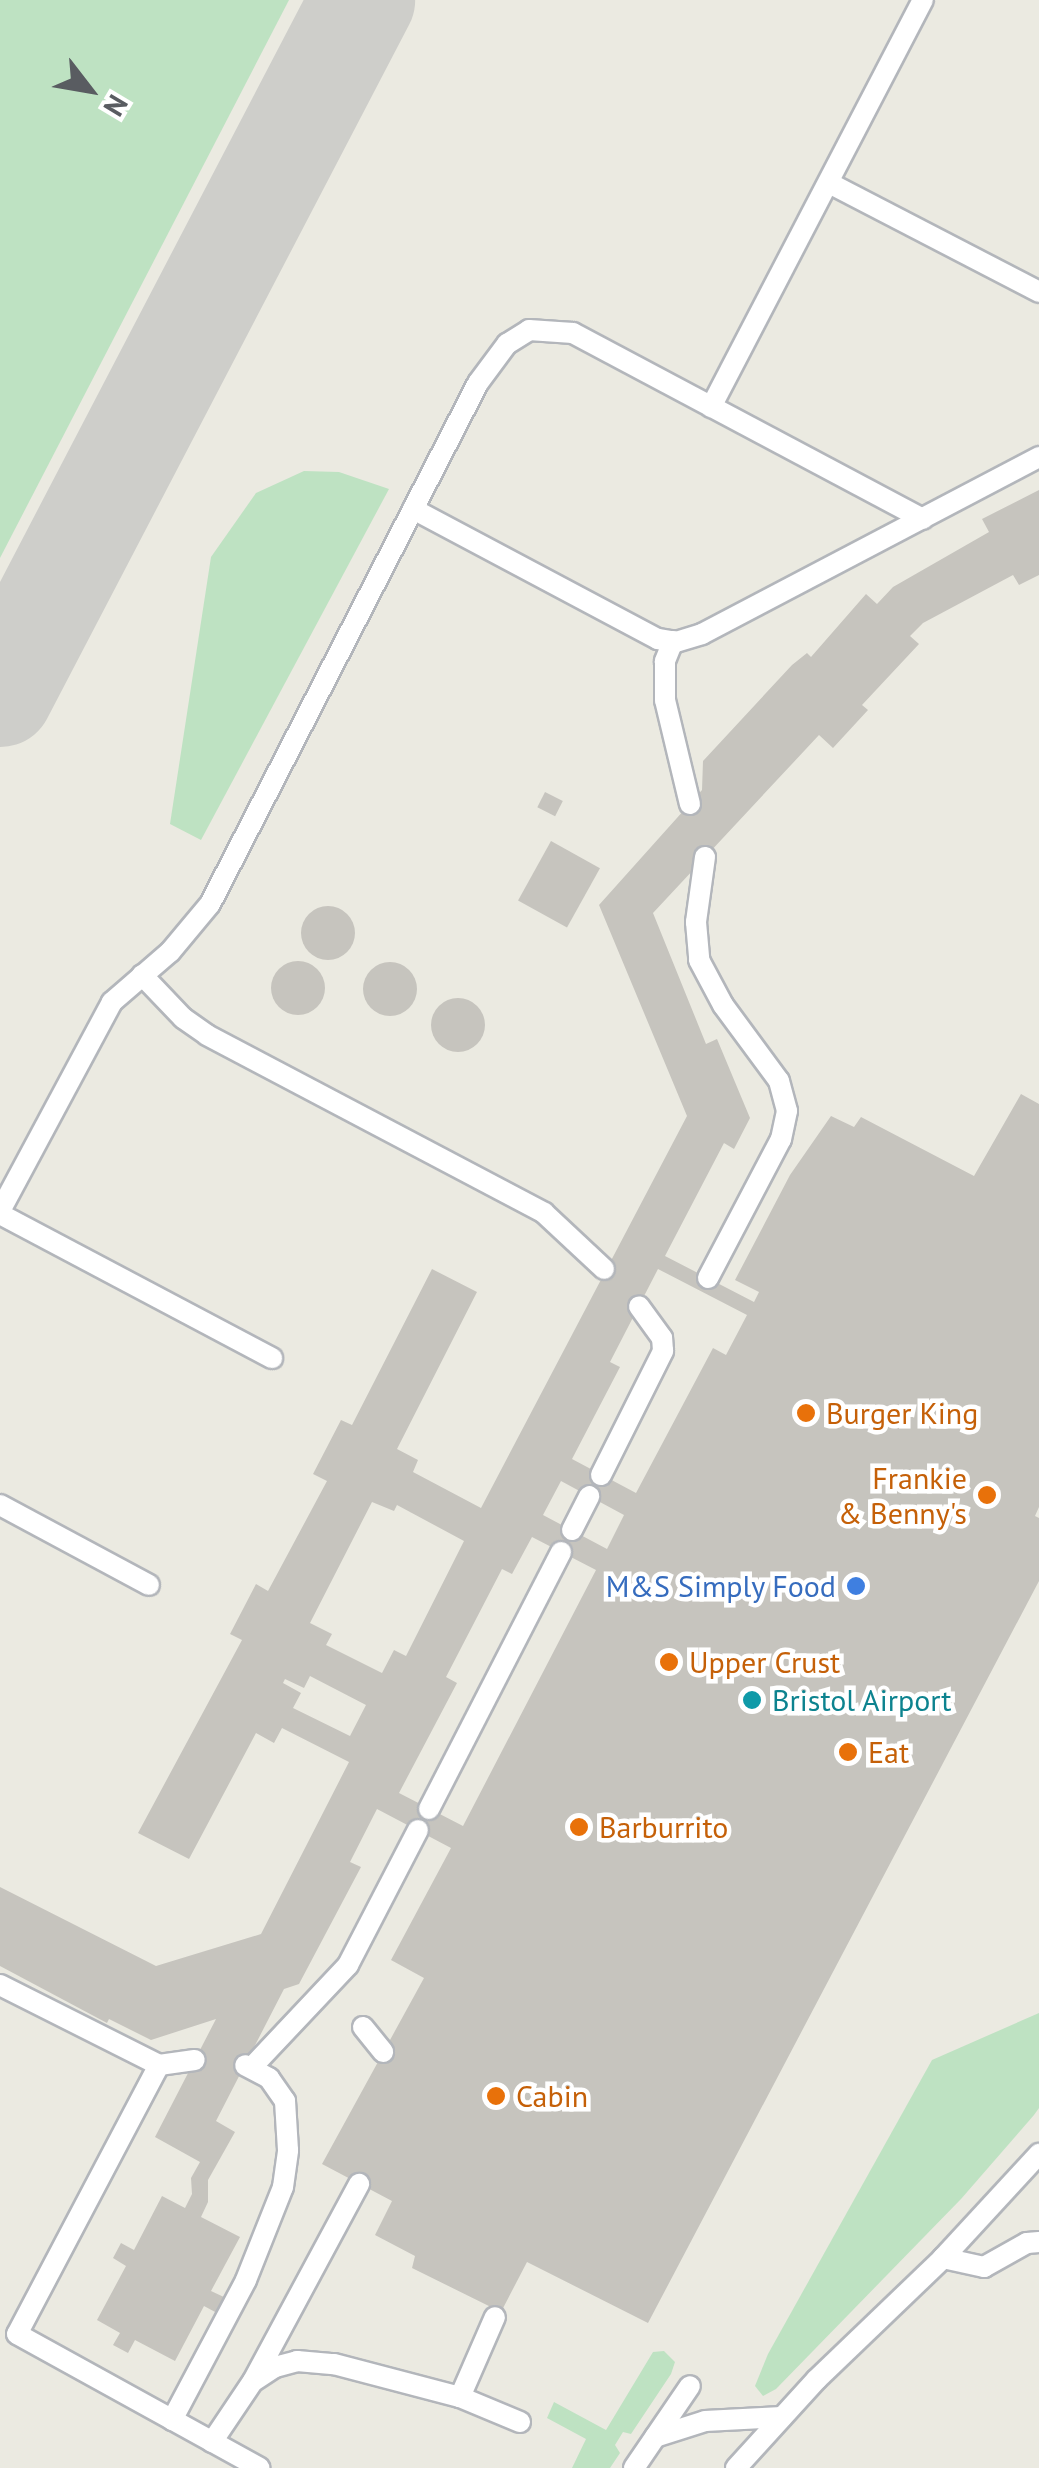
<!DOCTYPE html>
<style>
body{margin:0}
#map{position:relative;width:1039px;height:2468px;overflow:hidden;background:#ebeae1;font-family:"PT Sans",sans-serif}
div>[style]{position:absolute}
.green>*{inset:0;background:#bee2c2}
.taxiway>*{height:105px;margin:-52.5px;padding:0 52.5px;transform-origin:52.5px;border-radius:52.5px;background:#cececa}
.building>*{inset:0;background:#c6c4be;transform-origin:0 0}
.round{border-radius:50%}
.roads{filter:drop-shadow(2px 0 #b3b6bb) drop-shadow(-2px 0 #b3b6bb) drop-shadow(0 2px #b3b6bb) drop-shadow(0 -2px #b3b6bb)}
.lane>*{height:20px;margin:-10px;padding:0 10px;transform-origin:10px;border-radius:10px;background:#fff}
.dots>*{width:28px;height:28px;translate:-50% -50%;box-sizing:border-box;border:5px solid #fff;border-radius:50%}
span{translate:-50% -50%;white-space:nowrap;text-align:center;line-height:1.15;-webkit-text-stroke:9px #fff;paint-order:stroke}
.food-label{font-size:30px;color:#c56008}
.left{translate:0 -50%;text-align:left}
.right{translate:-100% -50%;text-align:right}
.shop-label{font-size:30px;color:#366cbe}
.culture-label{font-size:30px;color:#0d838f}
.north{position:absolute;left:40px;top:40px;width:100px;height:100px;-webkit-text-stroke:8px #fff;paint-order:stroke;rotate:121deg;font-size:28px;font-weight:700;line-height:40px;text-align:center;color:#595c61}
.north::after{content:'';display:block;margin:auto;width:35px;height:45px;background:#595c61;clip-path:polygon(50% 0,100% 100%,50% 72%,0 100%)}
</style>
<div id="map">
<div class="green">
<div style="clip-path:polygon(0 0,289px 0,0 558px)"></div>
<div style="clip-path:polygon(304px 471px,339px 472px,389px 489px,201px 840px,170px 824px,211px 557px,256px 493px)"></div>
<div style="clip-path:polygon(1039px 2013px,1039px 2108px,1034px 2115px,961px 2199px,776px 2389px,763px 2396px,755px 2386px,768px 2354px,932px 2060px)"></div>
<div style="clip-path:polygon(664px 2351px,675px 2362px,671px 2374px,631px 2434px,623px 2432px,615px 2445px,620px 2453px,610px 2468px,572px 2468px,586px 2439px,547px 2418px,554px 2402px,606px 2430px,653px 2352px)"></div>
</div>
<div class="taxiway">
<div style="left:0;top:694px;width:783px;rotate:-62.45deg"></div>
</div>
<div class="building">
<div style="clip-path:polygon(evenodd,1039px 490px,1039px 575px,1019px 585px,1013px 575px,923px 623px,910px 636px,919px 644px,862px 705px,868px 710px,833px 748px,819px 735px,653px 913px,706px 1044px,717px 1039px,750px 1118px,734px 1149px,724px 1143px,665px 1256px,754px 1302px,759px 1292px,735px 1280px,790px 1175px,831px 1116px,854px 1127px,861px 1117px,974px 1176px,1021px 1094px,1039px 1104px,1039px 1507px,1035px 1516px,1039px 1518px,1039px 1581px,648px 2323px,527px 2262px,501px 2312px,412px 2268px,415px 2256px,375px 2235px,392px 2201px,322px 2164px,424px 1978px,391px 1960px,451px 1848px,377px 1809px,350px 1862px,361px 1867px,299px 1984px,284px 1989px,216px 2121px,235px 2132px,208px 2180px,208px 2202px,201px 2217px,240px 2237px,211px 2291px,226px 2298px,217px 2313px,204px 2306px,175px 2361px,135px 2340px,128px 2353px,113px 2345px,120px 2333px,97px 2320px,126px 2266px,113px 2258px,121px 2243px,134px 2250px,162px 2196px,185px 2208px,192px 2194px,191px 2178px,200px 2162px,155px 2137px,216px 2019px,151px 2040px,109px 2019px,107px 2023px,0 1966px,0 1887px,156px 1966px,261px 1934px,349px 1762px,282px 1728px,274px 1743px,256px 1733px,189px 1859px,138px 1833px,242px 1640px,230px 1634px,256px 1584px,268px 1591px,327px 1481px,313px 1474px,341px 1420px,352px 1425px,432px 1269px,477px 1292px,397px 1449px,418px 1460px,413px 1472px,481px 1508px,687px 1116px,599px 905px,702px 790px,703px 761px,792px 665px,807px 653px,811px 657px,866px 594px,877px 604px,893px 587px,989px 532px,982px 519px,1039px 490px,658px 1269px,747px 1315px,726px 1355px,713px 1348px,636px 1493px,572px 1459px,620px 1367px,610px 1362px,658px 1269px,1039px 490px,561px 1481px,624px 1515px,607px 1549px,543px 1515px,561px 1481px,1039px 490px,372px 1502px,394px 1511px,397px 1505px,464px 1541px,406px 1656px,394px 1650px,382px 1673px,326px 1645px,332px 1634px,310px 1623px,372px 1502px,1039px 490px,532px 1537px,596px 1570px,463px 1826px,399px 1793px,457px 1683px,446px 1677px,502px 1569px,512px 1574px,532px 1537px,1039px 490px,310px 1676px,366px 1705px,350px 1736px,293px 1708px,301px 1693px,283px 1683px,285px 1679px,304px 1688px,310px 1676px)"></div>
<div style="left:545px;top:792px;width:20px;height:17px;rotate:27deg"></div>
<div style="left:551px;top:841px;width:56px;height:68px;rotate:29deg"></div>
<div class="round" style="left:301px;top:906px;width:54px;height:54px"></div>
<div class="round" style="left:271px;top:961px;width:54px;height:54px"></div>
<div class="round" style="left:363px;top:962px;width:54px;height:54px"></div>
<div class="round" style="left:431px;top:998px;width:54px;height:54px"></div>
</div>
<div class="roads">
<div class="lane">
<div style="left:829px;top:183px;width:237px;rotate:27.4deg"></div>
<div style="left:711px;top:407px;width:459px;rotate:-62.5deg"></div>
<div style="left:413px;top:509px;width:277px;rotate:28deg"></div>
<div style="left:658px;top:639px;width:18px;rotate:9deg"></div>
<div style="left:676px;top:642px;width:27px;rotate:-17deg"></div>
<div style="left:702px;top:634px;width:381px;rotate:-27.7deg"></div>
<div style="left:673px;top:641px;width:22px;rotate:112deg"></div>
<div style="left:665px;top:661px;width:39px;rotate:90deg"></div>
<div style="left:665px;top:700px;width:107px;rotate:76.5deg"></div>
<div style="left:705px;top:857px;width:66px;rotate:97.9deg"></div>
<div style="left:696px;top:922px;width:38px;rotate:85deg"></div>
<div style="left:699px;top:960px;width:51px;rotate:61.9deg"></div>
<div style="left:723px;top:1005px;width:94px;rotate:53.6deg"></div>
<div style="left:779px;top:1081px;width:31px;rotate:75deg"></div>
<div style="left:787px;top:1111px;width:29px;rotate:102deg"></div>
<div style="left:781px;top:1139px;width:157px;rotate:117.7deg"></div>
<div style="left:142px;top:975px;width:59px;rotate:46.4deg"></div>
<div style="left:183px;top:1018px;width:29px;rotate:35deg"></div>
<div style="left:207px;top:1035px;width:381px;rotate:27.8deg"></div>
<div style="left:544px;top:1213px;width:82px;rotate:43deg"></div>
<div style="left:0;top:1211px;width:237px;rotate:-61.8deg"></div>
<div style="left:112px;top:1002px;width:77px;rotate:-40.8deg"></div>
<div style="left:170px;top:952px;width:62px;rotate:-50.2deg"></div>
<div style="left:210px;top:904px;width:586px;rotate:-62.78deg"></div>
<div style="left:478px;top:383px;width:49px;rotate:-53.4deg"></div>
<div style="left:507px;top:344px;width:26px;rotate:-32deg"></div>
<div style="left:529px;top:330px;width:44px;rotate:3.9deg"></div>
<div style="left:573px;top:333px;width:396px;rotate:28deg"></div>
<div style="left:0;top:1214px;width:308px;rotate:27.9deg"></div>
<div style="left:601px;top:1475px;width:139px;rotate:-63.4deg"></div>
<div style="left:663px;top:1351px;width:13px;rotate:-94deg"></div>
<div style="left:662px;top:1338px;width:39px;rotate:-126deg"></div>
<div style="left:0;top:1505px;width:169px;rotate:28.2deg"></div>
<div style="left:572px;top:1530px;width:38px;rotate:-63deg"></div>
<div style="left:429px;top:1809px;width:289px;rotate:-62.8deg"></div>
<div style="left:0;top:1985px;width:178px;rotate:26.7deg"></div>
<div style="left:159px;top:2065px;width:36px;rotate:-8deg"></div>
<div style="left:363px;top:2027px;width:32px;rotate:51deg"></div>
<div style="left:159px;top:2065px;width:304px;rotate:117.8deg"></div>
<div style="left:17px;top:2334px;width:277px;rotate:28.9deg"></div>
<div style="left:252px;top:2067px;width:140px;rotate:-46.7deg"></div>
<div style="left:348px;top:1965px;width:152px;rotate:-62.6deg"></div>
<div style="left:943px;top:2258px;width:42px;rotate:12.4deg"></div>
<div style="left:984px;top:2267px;width:49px;rotate:-29.2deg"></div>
<div style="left:1027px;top:2243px;width:12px;rotate:-5deg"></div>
<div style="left:255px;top:2380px;width:24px;rotate:-33deg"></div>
<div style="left:275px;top:2367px;width:23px;rotate:-15deg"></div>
<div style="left:297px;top:2361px;width:37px;rotate:5deg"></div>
<div style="left:334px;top:2364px;width:130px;rotate:14.7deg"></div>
<div style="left:460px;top:2397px;width:65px;rotate:22.6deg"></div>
<div style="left:460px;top:2397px;width:87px;rotate:-66.4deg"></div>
<div style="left:172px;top:2420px;width:158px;rotate:-62.1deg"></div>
<div style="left:246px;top:2280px;width:100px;rotate:-68.3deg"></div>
<div style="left:283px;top:2187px;width:37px;rotate:-82deg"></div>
<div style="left:288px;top:2150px;width:49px;rotate:-93.5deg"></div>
<div style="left:285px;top:2101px;width:28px;rotate:-125deg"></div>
<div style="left:269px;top:2078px;width:27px;rotate:-152deg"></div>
<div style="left:655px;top:2437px;width:52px;rotate:-17.7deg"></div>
<div style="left:705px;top:2421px;width:77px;rotate:-3deg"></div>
<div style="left:212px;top:2442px;width:73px;rotate:-56.1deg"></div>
<div style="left:253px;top:2381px;width:224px;rotate:-61.7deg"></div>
<div style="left:634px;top:2468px;width:99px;rotate:-55.7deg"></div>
<div style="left:736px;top:2468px;width:120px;rotate:-47.7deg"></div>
<div style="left:817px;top:2379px;width:175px;rotate:-43.8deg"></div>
<div style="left:943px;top:2258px;width:142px;rotate:-47.3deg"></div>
</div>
</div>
<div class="dots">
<div style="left:806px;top:1413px;background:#e8710a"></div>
<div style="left:987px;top:1495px;background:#e8710a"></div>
<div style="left:856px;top:1586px;background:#3f7fe0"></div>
<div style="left:669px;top:1662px;background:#e8710a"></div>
<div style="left:752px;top:1700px;background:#0f9aa8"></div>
<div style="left:848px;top:1752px;background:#e8710a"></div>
<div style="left:579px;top:1827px;background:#e8710a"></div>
<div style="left:496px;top:2096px;background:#e8710a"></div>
</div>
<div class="food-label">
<span class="left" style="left:826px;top:1413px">Burger King</span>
<span class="right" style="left:967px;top:1495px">Frankie<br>&amp; Benny's</span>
<span class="left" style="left:689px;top:1662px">Upper Crust</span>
<span class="left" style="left:868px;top:1752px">Eat</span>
<span class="left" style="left:599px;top:1827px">Barburrito</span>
<span class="left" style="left:516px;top:2096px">Cabin</span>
</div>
<div class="shop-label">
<span class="right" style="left:836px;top:1586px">M&amp;S Simply Food</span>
</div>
<div class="culture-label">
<span class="left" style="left:772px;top:1700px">Bristol Airport</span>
</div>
<div class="north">N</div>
</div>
